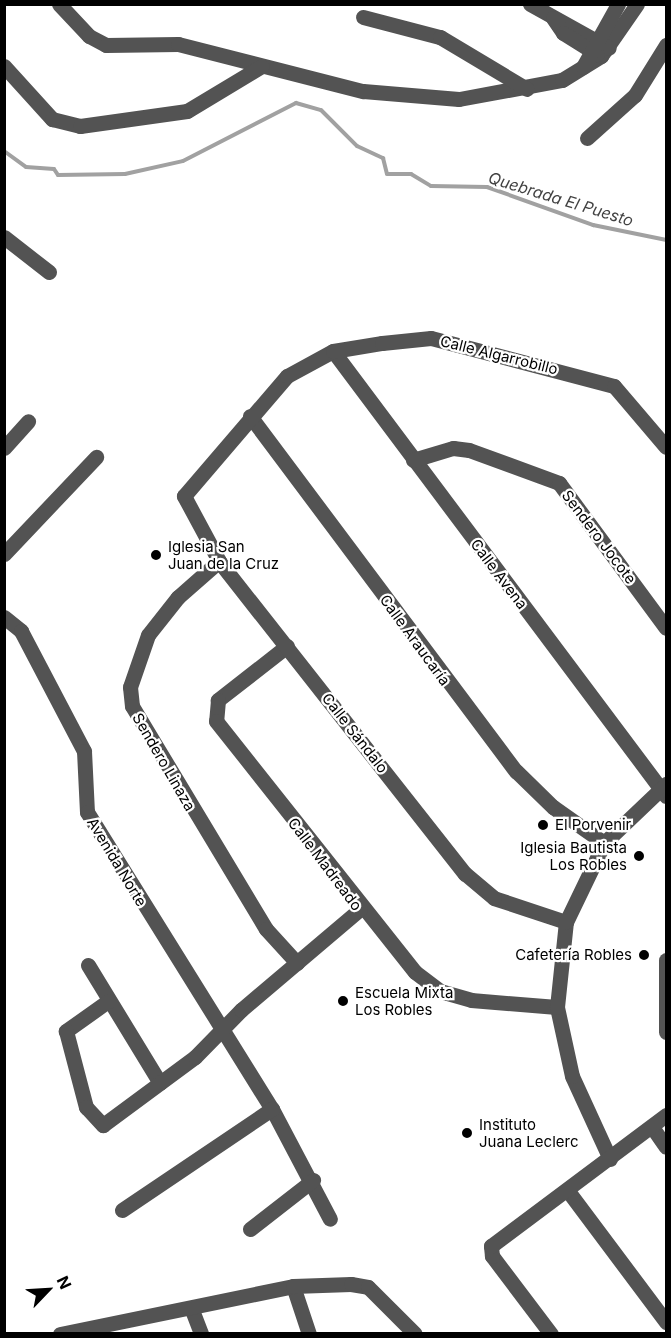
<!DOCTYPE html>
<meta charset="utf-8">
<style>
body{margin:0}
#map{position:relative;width:671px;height:1338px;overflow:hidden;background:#fff;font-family:Inter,sans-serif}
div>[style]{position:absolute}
.stream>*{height:4px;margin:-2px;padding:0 2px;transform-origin:2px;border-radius:2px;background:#a1a1a1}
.minor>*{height:15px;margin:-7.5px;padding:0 7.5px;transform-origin:7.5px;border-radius:7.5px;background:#535353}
.dots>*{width:16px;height:16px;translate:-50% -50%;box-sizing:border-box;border:3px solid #fff;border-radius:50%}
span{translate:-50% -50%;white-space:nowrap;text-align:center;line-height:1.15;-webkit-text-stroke:4.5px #fff;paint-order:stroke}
.street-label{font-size:15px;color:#000}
.poi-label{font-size:15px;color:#000}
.left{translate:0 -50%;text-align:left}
.right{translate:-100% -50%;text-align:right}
.water-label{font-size:16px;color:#424242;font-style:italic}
.frame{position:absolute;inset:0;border:6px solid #000;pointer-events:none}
.north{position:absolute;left:18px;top:1260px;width:60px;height:60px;-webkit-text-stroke:4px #fff;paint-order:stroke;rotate:65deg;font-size:16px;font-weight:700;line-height:24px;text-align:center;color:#000}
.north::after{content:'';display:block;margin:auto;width:21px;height:27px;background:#000;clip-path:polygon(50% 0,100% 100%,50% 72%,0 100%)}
</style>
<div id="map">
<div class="stream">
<div style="left:4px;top:151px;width:27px;rotate:36deg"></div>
<div style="left:26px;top:167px;width:28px;rotate:4deg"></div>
<div style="left:54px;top:169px;width:7px;rotate:56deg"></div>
<div style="left:58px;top:175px;width:67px;rotate:-0.9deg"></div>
<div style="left:125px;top:174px;width:59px;rotate:-12.6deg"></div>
<div style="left:183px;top:161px;width:127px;rotate:-27.2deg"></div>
<div style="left:296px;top:103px;width:26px;rotate:16deg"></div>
<div style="left:321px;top:110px;width:51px;rotate:45deg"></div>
<div style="left:357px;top:146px;width:29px;rotate:25deg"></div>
<div style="left:383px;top:158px;width:16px;rotate:76deg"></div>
<div style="left:387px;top:174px;width:24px"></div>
<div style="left:411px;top:174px;width:23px;rotate:31deg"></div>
<div style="left:431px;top:186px;width:56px;rotate:1deg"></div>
<div style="left:487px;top:187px;width:113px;rotate:19.7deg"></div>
<div style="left:593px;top:225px;width:75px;rotate:11.6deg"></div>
</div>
<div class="minor">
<div style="left:59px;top:4px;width:44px;rotate:46.8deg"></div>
<div style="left:89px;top:36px;width:19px;rotate:28deg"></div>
<div style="left:106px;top:45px;width:72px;rotate:-0.8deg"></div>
<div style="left:178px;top:44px;width:191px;rotate:14.3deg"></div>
<div style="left:363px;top:91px;width:96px;rotate:4.8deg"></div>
<div style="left:459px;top:99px;width:105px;rotate:-10.5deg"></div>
<div style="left:562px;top:80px;width:46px;rotate:-31.6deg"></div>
<div style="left:601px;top:56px;width:63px;rotate:-55.3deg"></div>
<div style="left:530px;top:4px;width:90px;rotate:29.1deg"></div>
<div style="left:363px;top:17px;width:80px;rotate:14.6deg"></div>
<div style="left:440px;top:37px;width:101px;rotate:30.9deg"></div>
<div style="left:553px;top:18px;width:18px;rotate:56deg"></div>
<div style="left:563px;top:33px;width:40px;rotate:32deg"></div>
<div style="left:4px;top:66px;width:72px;rotate:47.8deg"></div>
<div style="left:52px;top:119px;width:29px;rotate:14deg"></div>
<div style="left:80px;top:126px;width:108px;rotate:-8deg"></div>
<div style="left:187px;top:111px;width:87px;rotate:-31deg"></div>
<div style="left:583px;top:67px;width:72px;rotate:-60.9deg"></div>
<div style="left:587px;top:138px;width:64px;rotate:-41.9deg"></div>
<div style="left:635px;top:95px;width:59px;rotate:-58.2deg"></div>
<div style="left:4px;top:237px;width:57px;rotate:37.9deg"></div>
<div style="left:333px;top:351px;width:556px;rotate:53.19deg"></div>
<div style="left:250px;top:416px;width:444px;rotate:53.2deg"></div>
<div style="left:516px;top:771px;width:52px;rotate:44.2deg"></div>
<div style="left:553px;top:807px;width:62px;rotate:35.2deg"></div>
<div style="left:4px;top:448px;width:36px;rotate:-48deg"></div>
<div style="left:413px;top:460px;width:42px;rotate:-16.7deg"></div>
<div style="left:453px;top:448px;width:16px;rotate:7deg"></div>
<div style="left:469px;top:450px;width:96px;rotate:20.1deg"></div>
<div style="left:559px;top:483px;width:180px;rotate:53.6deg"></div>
<div style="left:4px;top:554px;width:134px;rotate:-46.5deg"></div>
<div style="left:219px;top:561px;width:55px;rotate:138.7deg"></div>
<div style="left:178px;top:597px;width:48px;rotate:128.3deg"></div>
<div style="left:148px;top:635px;width:55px;rotate:109.1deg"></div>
<div style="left:130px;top:687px;width:19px;rotate:84deg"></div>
<div style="left:132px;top:706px;width:260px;rotate:59deg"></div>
<div style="left:266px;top:929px;width:46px;rotate:47.6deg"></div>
<div style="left:4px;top:617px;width:22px;rotate:39deg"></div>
<div style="left:21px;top:631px;width:136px;rotate:62.3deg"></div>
<div style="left:84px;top:751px;width:61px;rotate:87.2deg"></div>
<div style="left:87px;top:812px;width:350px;rotate:58.1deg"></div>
<div style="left:272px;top:1109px;width:124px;rotate:62.2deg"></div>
<div style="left:287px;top:646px;width:88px;rotate:142deg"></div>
<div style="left:218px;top:700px;width:21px;rotate:95deg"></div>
<div style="left:216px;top:721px;width:320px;rotate:51.6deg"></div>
<div style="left:415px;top:972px;width:31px;rotate:37deg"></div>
<div style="left:440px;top:991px;width:32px;rotate:16deg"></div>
<div style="left:471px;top:1000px;width:86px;rotate:4.7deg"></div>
<div style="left:566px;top:922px;width:76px;rotate:-161.6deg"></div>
<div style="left:494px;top:898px;width:38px;rotate:-140deg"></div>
<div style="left:465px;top:874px;width:398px;rotate:-128.2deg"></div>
<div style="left:219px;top:561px;width:74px;rotate:-118.3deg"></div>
<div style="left:184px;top:496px;width:158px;rotate:-49.4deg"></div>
<div style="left:287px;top:376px;width:52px;rotate:-28.5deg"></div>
<div style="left:333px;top:351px;width:50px;rotate:-9.3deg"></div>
<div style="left:382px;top:343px;width:49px;rotate:-5.8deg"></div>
<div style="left:431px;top:338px;width:189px;rotate:14.7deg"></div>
<div style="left:614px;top:386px;width:80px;rotate:49.6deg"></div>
<div style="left:666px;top:960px;width:72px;rotate:90deg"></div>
<div style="left:88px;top:965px;width:138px;rotate:58.6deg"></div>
<div style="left:108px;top:1001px;width:52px;rotate:144.5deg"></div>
<div style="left:66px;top:1031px;width:79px;rotate:75.3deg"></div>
<div style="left:86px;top:1107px;width:25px;rotate:47deg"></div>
<div style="left:103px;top:1125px;width:114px;rotate:-36.5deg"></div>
<div style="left:195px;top:1057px;width:66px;rotate:-45.6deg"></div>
<div style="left:241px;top:1010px;width:156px;rotate:-40.3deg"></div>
<div style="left:652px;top:1127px;width:24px;rotate:55deg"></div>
<div style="left:610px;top:1159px;width:91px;rotate:-114.6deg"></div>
<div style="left:572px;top:1076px;width:71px;rotate:-102.3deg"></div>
<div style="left:557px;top:1007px;width:85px;rotate:-84deg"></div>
<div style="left:566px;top:922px;width:88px;rotate:-64.3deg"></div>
<div style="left:604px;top:843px;width:86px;rotate:-43.6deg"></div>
<div style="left:568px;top:1191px;width:164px;rotate:53.2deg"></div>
<div style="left:122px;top:1210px;width:181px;rotate:-34deg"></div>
<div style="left:250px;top:1229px;width:80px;rotate:-37.9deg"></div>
<div style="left:293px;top:1286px;width:51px;rotate:71.6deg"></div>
<div style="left:192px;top:1310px;width:26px;rotate:69deg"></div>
<div style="left:60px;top:1334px;width:238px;rotate:-11.6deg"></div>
<div style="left:293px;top:1286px;width:58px;rotate:-2deg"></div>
<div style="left:351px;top:1284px;width:17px;rotate:10deg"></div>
<div style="left:368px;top:1287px;width:66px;rotate:45deg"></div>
<div style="left:551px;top:1334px;width:98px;rotate:-127.1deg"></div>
<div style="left:492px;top:1256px;width:10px;rotate:-96deg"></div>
<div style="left:491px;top:1246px;width:219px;rotate:-36.8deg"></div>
</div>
<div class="dots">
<div style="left:156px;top:555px;background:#000"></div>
<div style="left:543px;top:825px;background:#000"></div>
<div style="left:639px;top:856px;background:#000"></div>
<div style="left:644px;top:955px;background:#000"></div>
<div style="left:343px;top:1001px;background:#000"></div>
<div style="left:467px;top:1133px;background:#000"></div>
</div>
<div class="street-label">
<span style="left:499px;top:355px;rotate:14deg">Calle Algarrobillo</span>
<span style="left:599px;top:537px;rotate:53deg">Sendero Jocote</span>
<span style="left:499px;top:574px;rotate:53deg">Calle Avena</span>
<span style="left:415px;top:640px;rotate:54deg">Calle Araucaría</span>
<span style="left:355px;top:733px;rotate:52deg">Calle Sándalo</span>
<span style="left:164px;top:762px;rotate:60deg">Sendero Linaza</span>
<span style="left:117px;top:862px;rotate:59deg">Avenida Norte</span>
<span style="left:325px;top:864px;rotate:53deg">Calle Madreado</span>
</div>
<div class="poi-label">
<span class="left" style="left:168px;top:555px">Iglesia San<br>Juan de la Cruz</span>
<span class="left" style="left:555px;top:825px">El Porvenir</span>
<span class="right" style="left:627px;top:856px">Iglesia Bautista<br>Los Robles</span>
<span class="right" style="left:632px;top:955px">Cafetería Robles</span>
<span class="left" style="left:355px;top:1001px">Escuela Mixta<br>Los Robles</span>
<span class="left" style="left:479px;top:1133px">Instituto<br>Juana Leclerc</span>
</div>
<div class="water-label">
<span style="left:561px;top:199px;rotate:17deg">Quebrada El Puesto</span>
</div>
<div class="frame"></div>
<div class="north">N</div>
</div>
